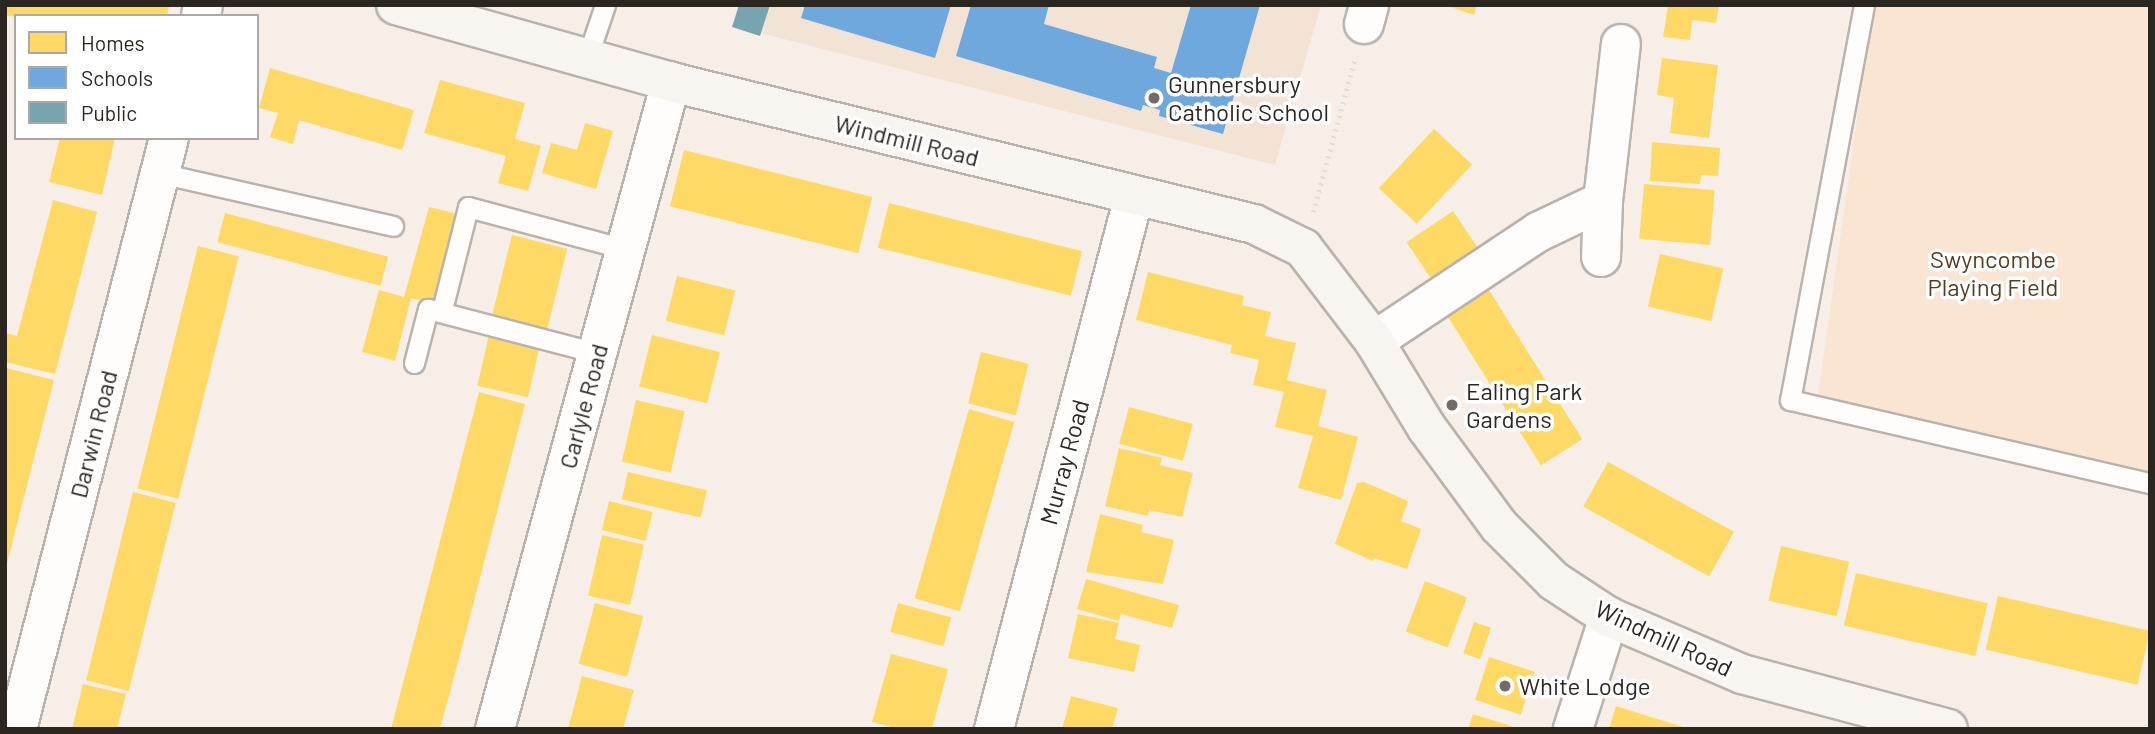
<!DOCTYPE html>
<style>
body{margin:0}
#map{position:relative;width:2155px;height:734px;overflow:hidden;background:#f7efe7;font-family:Barlow,sans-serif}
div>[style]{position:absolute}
.built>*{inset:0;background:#f3e3d5}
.green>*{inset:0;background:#f9e5d2}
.homes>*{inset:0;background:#ffd966;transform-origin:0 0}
.schools>*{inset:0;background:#6fa8dc}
.public>*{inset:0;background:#76a5af}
.path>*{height:4.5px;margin-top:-2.25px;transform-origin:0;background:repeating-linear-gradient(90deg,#e0dddb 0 2px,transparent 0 7px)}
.roads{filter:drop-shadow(2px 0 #b9b2ad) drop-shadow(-2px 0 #b9b2ad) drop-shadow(0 2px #b9b2ad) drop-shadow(0 -2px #b9b2ad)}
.service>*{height:19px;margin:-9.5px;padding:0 9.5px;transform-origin:9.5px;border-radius:9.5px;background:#fefdfb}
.minor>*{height:38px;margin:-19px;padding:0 19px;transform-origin:19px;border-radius:19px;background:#fefdfb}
.secondary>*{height:38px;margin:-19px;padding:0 19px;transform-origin:19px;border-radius:19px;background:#f8f4f0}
.dots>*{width:19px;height:19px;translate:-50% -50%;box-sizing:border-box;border:4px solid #fff;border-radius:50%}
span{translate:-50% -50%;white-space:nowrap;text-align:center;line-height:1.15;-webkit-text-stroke:7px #fff;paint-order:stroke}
.poi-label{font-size:24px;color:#2c2621}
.left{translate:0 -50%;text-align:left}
.street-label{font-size:24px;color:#2c2621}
.park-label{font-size:24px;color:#583b1d}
.frame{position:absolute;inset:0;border:7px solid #2c2621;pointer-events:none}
.legend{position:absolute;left:14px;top:14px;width:245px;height:126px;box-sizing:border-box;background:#fff;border:2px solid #aba8a6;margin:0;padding:9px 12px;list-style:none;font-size:21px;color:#2c2621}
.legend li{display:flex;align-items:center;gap:14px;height:35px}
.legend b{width:35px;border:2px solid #aba8a6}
</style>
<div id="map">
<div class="built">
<div style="clip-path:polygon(760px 5px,1321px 5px,1275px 165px,752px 31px)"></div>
</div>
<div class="green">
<div style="clip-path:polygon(1873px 5px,2150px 5px,2150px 471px,1818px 395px)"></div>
</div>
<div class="homes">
<div style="clip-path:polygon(5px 5px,168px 5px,169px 6px,167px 16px,16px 17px,5px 15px)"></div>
<div style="clip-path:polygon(1445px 5px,1477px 5px,1474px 15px)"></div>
<div style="clip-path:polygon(1668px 5px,1719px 5px,1716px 23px,1692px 20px,1690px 40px,1663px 37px)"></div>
<div style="clip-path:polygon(1662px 58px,1718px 65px,1709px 138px,1670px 133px,1674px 98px,1657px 95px)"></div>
<div style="clip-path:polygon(270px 68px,414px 110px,402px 150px,299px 120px,293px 144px,270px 137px,278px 113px,259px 108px)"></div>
<div style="clip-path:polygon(440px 80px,525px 103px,515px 139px,541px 146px,528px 191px,498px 183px,506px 156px,424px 133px)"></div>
<div style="clip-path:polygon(585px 123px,613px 131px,596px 189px,542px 173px,551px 143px,577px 150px)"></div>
<div style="left:1434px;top:129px;width:52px;height:81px;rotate:43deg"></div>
<div style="clip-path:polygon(60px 138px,115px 138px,102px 195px,49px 182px)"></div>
<div style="clip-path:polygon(1652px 142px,1720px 148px,1718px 176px,1701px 175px,1700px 184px,1650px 181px)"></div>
<div style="left:684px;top:150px;width:194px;height:58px;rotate:14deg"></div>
<div style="left:1644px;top:184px;width:71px;height:55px;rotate:5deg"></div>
<div style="clip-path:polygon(53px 200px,97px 212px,55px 374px,5px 362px,5px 333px,17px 336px)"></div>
<div style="left:889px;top:203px;width:199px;height:46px;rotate:14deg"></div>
<div style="clip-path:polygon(429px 207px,458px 214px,434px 304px,411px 298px,395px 361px,362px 352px,379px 290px,404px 297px)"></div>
<div style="left:1453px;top:211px;width:50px;height:56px;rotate:56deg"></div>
<div style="left:225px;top:213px;width:169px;height:30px;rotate:15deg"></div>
<div style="left:512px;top:235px;width:57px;height:83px;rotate:14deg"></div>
<div style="left:198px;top:246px;width:42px;height:250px;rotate:14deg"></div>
<div style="left:1660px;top:254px;width:65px;height:54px;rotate:13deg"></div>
<div style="clip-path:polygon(1148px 272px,1244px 296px,1242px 305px,1271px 312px,1265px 336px,1296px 343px,1287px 380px,1327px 390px,1318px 426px,1358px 437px,1341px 500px,1298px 488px,1313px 436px,1275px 427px,1284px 392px,1253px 385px,1259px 360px,1230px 353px,1232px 345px,1136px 320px)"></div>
<div style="left:677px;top:276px;width:60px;height:46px;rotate:14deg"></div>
<div style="left:1489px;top:290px;width:176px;height:49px;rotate:58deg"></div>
<div style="left:489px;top:335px;width:52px;height:52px;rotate:13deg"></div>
<div style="left:652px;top:335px;width:70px;height:53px;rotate:14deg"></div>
<div style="left:981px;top:352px;width:49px;height:53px;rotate:14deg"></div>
<div style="clip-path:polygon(6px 368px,54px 380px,6px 567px,5px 566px)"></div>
<div style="clip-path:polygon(479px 392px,525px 404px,465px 636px,440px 729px,391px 729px)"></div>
<div style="left:636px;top:400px;width:50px;height:63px;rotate:13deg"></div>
<div style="left:1129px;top:407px;width:66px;height:38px;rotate:15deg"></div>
<div style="left:969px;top:409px;width:47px;height:197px;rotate:16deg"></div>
<div style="clip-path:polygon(1119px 448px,1162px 458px,1160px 465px,1193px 473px,1182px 517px,1149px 510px,1148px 516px,1105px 506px)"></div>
<div style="left:1608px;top:462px;width:144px;height:51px;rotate:29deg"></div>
<div style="left:628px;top:472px;width:81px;height:28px;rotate:13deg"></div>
<div style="clip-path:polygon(1364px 482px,1408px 501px,1401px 521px,1421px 529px,1407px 569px,1374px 558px,1373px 561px,1335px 544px,1357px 483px)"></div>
<div style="left:133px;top:492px;width:44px;height:194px;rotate:14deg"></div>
<div style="left:609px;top:501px;width:45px;height:30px;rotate:14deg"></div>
<div style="clip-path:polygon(1100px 514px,1143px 525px,1141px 532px,1174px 540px,1163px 584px,1086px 572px)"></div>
<div style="left:602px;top:535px;width:43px;height:62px;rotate:13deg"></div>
<div style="left:1781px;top:546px;width:70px;height:56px;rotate:13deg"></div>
<div style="left:1856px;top:573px;width:135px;height:54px;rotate:13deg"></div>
<div style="clip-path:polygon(1086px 579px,1179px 605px,1172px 628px,1121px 614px,1119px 621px,1077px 609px)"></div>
<div style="left:1425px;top:581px;width:45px;height:54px;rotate:21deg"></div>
<div style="left:1998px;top:596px;width:156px;height:55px;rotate:13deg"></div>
<div style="left:595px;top:603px;width:50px;height:63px;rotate:15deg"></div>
<div style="left:898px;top:603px;width:55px;height:30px;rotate:15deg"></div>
<div style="clip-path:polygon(1078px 614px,1119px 623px,1115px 639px,1140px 645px,1134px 672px,1068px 658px)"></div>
<div style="left:1474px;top:622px;width:18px;height:33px;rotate:19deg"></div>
<div style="clip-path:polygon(891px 654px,948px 669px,932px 729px,899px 729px,872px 722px)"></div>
<div style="left:1489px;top:657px;width:48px;height:45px;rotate:18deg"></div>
<div style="clip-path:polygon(582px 676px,634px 690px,623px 729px,568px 729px)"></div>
<div style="clip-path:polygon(83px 684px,126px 694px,117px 729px,72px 729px)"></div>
<div style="clip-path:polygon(1071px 696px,1118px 708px,1112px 729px,1062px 729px)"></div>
<div style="clip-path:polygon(1616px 706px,1686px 728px,1686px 729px,1609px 729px)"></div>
<div style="clip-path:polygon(1473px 714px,1517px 728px,1517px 729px,1468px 729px)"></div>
</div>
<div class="schools">
<div style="clip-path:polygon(805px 5px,951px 5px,935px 58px,801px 18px)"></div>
<div style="clip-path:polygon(971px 5px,1049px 5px,1044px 24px,1157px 57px,1154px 68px,1171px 73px,1191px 5px,1260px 5px,1223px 134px,1159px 116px,1160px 110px,1143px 105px,1141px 111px,956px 56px)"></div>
</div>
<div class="public">
<div style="clip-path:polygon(739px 5px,770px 5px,760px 36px,732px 27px)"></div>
</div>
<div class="path">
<div style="left:1313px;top:212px;width:160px;rotate:-74.7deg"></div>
</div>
<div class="roads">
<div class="service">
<div style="left:1864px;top:5px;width:402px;rotate:100.6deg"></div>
<div style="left:1790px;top:400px;width:369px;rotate:13deg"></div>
<div style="left:587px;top:58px;width:56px;rotate:-71.2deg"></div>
<div style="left:160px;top:173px;width:239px;rotate:12.8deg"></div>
<div style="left:444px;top:302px;width:98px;rotate:-75.8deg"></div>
<div style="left:468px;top:207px;width:163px;rotate:15deg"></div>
<div style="left:414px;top:363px;width:56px;rotate:-75.5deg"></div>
<div style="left:428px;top:309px;width:175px;rotate:14.6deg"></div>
</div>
<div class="minor">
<div style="left:201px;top:16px;width:11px;rotate:-80deg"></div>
<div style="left:1364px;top:24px;width:20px;rotate:-75deg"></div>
<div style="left:1603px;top:201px;width:158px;rotate:-83.5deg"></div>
<div style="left:1374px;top:341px;width:197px;rotate:-33.6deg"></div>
<div style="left:1538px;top:232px;width:72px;rotate:-25.5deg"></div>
<div style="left:1603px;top:201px;width:56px;rotate:92deg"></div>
<div style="left:17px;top:729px;width:610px;rotate:-75.58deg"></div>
<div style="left:495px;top:729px;width:671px;rotate:-74.78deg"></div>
<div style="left:994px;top:729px;width:551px;rotate:-75.28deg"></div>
<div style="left:1573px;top:729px;width:118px;rotate:-72.2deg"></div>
</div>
<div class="secondary">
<div style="left:396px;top:5px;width:286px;rotate:15.6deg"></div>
<div style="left:671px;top:82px;width:600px;rotate:13.69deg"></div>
<div style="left:1254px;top:224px;width:55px;rotate:26.1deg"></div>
<div style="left:1303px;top:248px;width:117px;rotate:52.6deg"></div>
<div style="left:1374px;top:341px;width:102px;rotate:58.7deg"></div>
<div style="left:1427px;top:428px;width:122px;rotate:53.7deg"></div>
<div style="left:1499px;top:526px;width:78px;rotate:45deg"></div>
<div style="left:1554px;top:581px;width:66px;rotate:33.2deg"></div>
<div style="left:1609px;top:617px;width:145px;rotate:23.2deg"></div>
<div style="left:1742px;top:674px;width:213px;rotate:14.9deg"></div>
</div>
</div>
<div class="dots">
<div style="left:1154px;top:98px;background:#736c66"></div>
<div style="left:1452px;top:405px;background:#736c66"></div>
<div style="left:1505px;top:686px;background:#736c66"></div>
</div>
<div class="poi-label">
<span class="left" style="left:1168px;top:98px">Gunnersbury<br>Catholic School</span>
<span class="left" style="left:1466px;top:405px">Ealing Park<br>Gardens</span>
<span class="left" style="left:1519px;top:686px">White Lodge</span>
</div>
<div class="street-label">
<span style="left:907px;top:140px;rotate:14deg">Windmill Road</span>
<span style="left:583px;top:406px;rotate:-75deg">Carlyle Road</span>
<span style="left:93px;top:434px;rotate:-76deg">Darwin Road</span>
<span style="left:1064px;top:462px;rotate:-75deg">Murray Road</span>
<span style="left:1664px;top:638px;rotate:25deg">Windmill Road</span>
</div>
<div class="park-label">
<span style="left:1993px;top:273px">Swyncombe<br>Playing Field</span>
</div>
<div class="frame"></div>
<ul class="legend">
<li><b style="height:19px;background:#ffd966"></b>Homes</li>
<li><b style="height:19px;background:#6fa8dc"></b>Schools</li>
<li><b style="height:19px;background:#76a5af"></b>Public</li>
</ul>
</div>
